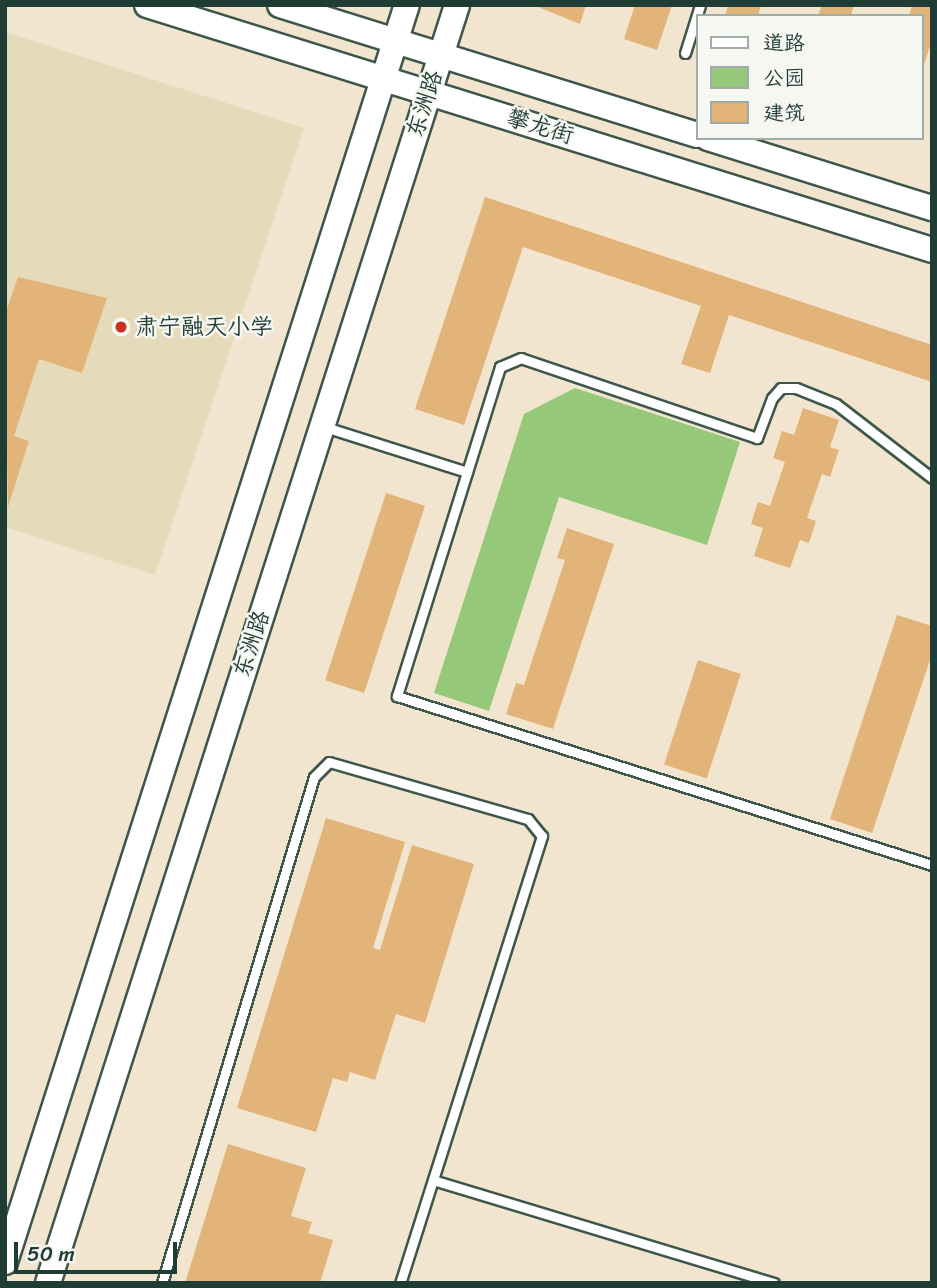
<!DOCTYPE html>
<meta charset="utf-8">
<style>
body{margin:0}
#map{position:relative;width:937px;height:1288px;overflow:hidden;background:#f2e5cf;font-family:Sriracha,"LXGW WenKai TC",sans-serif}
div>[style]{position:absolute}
.built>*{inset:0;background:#e5dbba}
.green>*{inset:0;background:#95c879}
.building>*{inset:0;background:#e2b479;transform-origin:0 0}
.roads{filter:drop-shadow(2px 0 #3f564b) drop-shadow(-2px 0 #3f564b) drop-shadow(0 2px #3f564b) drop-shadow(0 -2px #3f564b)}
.lane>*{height:9px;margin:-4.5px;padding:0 4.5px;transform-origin:4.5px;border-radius:4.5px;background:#fff}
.secondary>*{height:24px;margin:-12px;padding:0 12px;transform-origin:12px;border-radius:12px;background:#fff}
.dots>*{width:19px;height:19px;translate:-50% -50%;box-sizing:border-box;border:4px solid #f6f6f2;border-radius:50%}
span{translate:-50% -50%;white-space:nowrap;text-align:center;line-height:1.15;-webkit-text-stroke:5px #f6f6f2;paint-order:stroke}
.street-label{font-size:23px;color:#1f3d34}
.poi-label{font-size:23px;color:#1f3d34}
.left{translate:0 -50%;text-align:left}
.frame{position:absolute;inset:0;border:7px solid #1f3d34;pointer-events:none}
.legend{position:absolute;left:696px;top:14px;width:228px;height:126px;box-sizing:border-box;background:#f6f6f2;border:2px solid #a0aca6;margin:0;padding:9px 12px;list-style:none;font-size:21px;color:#1f3d34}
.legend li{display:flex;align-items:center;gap:14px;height:35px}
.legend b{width:35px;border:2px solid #a0aca6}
.scale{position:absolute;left:14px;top:1242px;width:163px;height:32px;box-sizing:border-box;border:4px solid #1f3d34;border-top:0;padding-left:9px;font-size:21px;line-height:24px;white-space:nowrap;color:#1f3d34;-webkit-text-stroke:5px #f6f6f2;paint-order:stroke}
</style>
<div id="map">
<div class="built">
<div style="clip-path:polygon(5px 32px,304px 128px,155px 575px,5px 527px)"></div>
</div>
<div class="green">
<div style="clip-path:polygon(575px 388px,740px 442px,707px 545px,559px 497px,489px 711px,434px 693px,524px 414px)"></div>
</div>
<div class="building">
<div style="clip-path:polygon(533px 5px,586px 5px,580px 24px)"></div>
<div style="clip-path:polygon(635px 5px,672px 5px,657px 50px,624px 39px)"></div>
<div style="clip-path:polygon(728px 5px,761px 5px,758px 16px,725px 16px)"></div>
<div style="clip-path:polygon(822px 5px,854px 5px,851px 16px,818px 16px)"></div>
<div style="clip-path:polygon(912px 5px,932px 5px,932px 40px,922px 71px,921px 16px,909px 16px)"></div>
<div style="clip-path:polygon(485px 197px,932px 345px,932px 382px,729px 315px,710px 373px,681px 364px,701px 306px,523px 247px,464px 425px,415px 409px)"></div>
<div style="clip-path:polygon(18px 277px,107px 298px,82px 373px,39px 359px,14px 436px,29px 441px,8px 507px,5px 315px)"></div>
<div style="clip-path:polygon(803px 408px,839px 420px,830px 447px,839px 450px,830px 477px,822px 474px,807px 518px,816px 521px,809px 543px,800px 540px,790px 568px,754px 556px,763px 528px,751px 524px,758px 502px,770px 506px,785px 462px,773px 458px,782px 431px,794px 435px)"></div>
<div style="left:386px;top:493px;width:41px;height:197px;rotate:18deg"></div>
<div style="clip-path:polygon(567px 528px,614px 544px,553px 729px,506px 714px,516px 683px,524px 685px,565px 560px,557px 558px)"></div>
<div style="clip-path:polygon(897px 615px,932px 626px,932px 654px,872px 833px,830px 819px)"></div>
<div style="left:698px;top:660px;width:45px;height:110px;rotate:18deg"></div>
<div style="clip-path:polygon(326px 818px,405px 842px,373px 948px,380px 950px,412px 845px,474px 864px,425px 1023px,396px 1014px,375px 1080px,350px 1072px,347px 1082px,333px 1078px,316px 1132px,237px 1108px)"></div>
<div style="clip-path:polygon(228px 1144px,306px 1168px,291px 1216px,312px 1222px,308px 1233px,333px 1240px,320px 1283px,185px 1283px)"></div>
</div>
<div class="roads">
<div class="lane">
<div style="left:685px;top:53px;width:50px;rotate:-72.6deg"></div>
<div style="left:325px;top:427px;width:149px;rotate:17.6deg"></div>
<div style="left:932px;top:478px;width:121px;rotate:-142.4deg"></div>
<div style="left:836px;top:404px;width:43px;rotate:-158.2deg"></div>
<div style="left:796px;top:388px;width:15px;rotate:180deg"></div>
<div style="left:781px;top:388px;width:13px;rotate:132deg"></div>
<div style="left:772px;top:398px;width:43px;rotate:110.6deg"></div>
<div style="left:757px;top:438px;width:249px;rotate:-161.3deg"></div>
<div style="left:521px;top:358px;width:23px;rotate:157deg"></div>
<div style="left:500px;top:367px;width:345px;rotate:107.4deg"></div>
<div style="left:397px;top:696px;width:561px;rotate:17.53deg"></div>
<div style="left:433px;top:1180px;width:356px;rotate:16.8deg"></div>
<div style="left:162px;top:1283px;width:528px;rotate:-73.28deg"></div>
<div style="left:314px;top:777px;width:21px;rotate:-45deg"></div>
<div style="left:329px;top:762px;width:207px;rotate:16deg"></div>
<div style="left:528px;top:819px;width:22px;rotate:51deg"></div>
<div style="left:542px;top:836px;width:469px;rotate:107.6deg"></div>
</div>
<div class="secondary">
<div style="left:147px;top:5px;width:822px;rotate:17.33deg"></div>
<div style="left:280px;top:5px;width:437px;rotate:17.3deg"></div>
<div style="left:708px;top:138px;width:235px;rotate:17.4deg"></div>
<div style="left:5px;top:1262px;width:1320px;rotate:-72.27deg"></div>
<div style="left:48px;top:1283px;width:1342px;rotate:-72.25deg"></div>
</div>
</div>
<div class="dots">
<div style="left:121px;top:327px;background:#c8321e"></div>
</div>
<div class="street-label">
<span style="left:425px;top:104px;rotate:-72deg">东洲路</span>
<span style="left:540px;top:127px;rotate:17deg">攀龙街</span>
<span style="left:252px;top:644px;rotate:-72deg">东洲路</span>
</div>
<div class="poi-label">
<span class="left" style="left:135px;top:327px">肃宁融天小学</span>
</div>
<div class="frame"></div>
<ul class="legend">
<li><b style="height:9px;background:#fff"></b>道路</li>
<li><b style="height:19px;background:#95c879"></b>公园</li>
<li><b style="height:19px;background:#e2b479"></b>建筑</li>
</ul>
<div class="scale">50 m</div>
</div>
